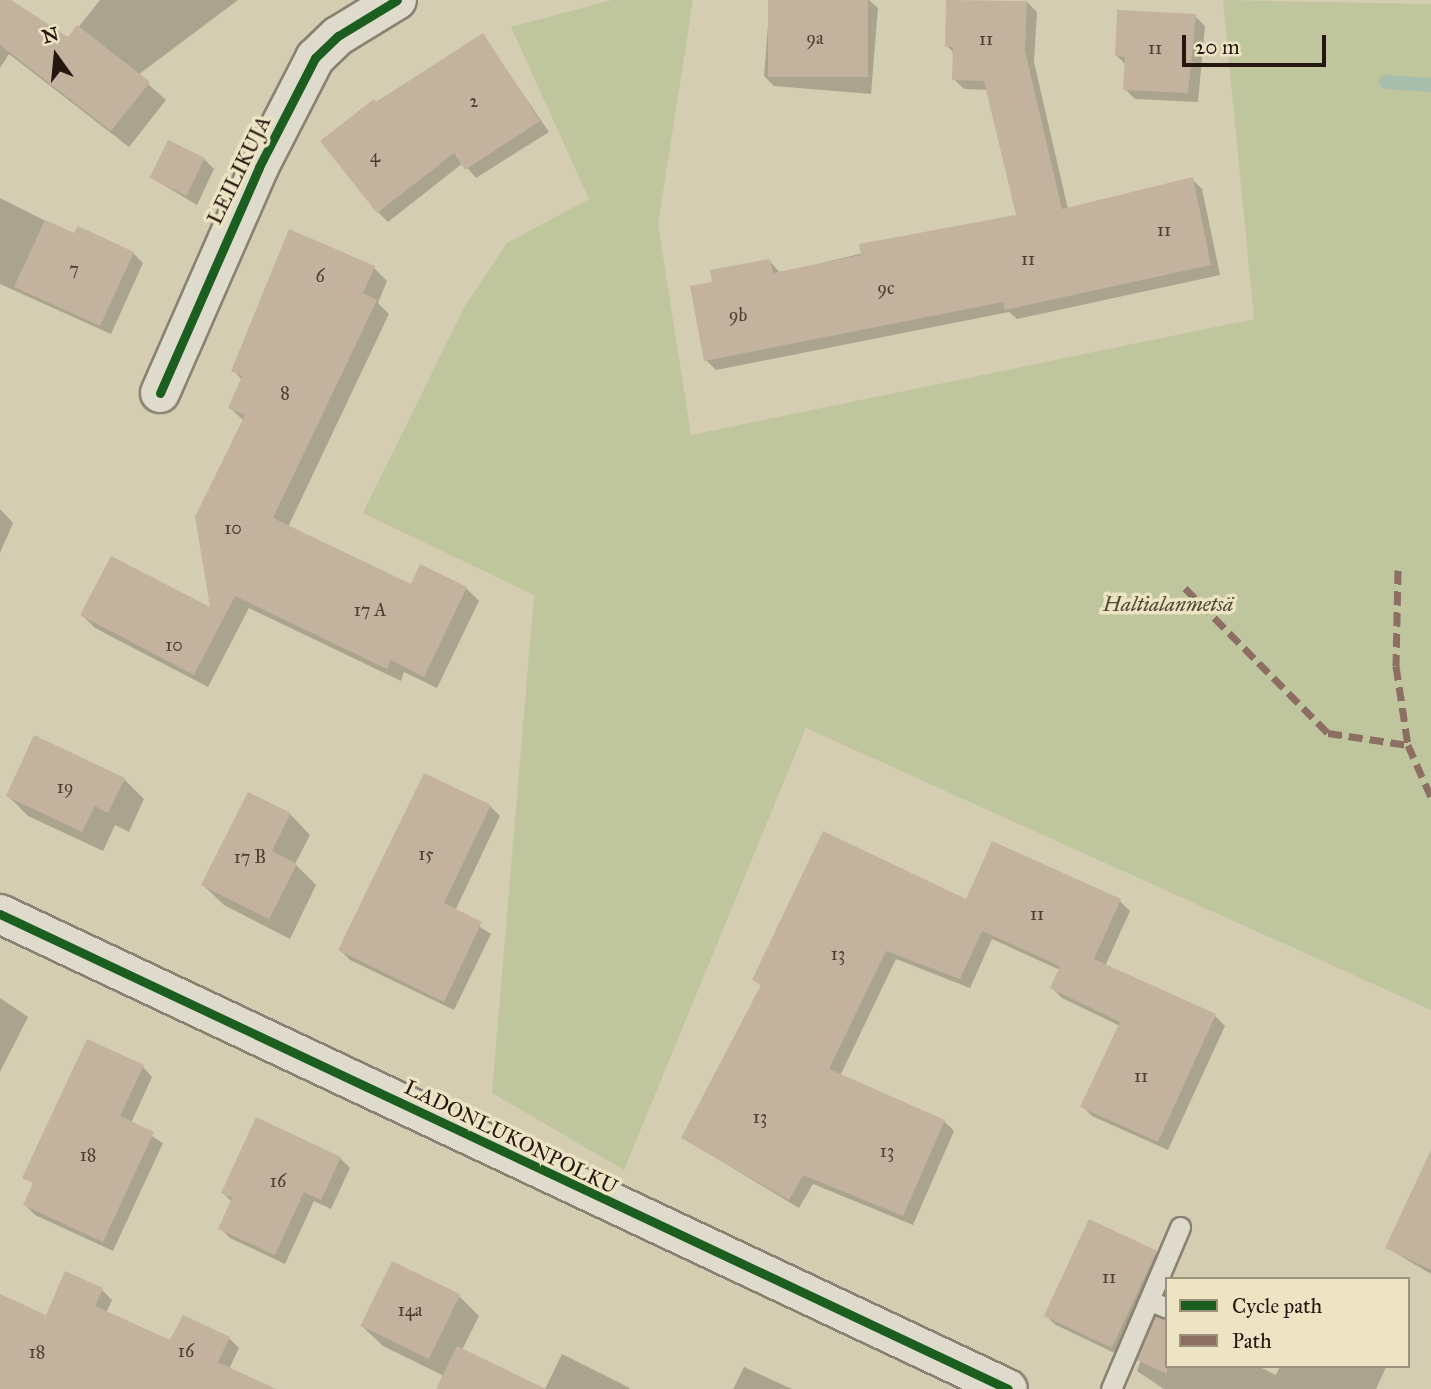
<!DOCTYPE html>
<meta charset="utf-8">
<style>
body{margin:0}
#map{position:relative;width:1431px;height:1389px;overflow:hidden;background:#d5cdb2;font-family:"IM FELL Great Primer",serif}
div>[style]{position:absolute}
.green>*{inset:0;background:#bfc59d}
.shadow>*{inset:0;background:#0003}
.stream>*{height:14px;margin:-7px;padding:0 7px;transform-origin:7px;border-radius:7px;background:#a8beac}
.building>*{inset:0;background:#c2b29e;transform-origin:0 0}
.roads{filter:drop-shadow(2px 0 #898272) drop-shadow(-2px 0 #898272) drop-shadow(0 2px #898272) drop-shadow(0 -2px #898272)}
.service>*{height:19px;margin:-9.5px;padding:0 9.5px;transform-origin:9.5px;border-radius:9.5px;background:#dedbcc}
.minor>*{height:38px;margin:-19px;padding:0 19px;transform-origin:19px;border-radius:19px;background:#dedbcc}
.quiet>*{height:7px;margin-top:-3.5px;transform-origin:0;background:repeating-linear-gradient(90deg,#8d6e63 0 14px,transparent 0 21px)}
.cycleway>*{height:9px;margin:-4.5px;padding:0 4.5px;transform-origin:4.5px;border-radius:4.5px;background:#1b5e20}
span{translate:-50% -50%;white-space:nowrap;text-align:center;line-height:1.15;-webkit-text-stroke:7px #ede4c4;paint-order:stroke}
.number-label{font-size:18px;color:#4c3e33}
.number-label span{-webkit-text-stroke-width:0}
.street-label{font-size:21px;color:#25170f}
.park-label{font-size:21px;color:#4e4934;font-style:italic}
.legend{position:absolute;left:1165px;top:1277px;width:245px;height:91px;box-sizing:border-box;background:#ede4c4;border:2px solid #9d927c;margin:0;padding:9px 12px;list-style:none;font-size:21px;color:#25170f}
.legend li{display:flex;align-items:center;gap:14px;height:35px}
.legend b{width:35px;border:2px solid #9d927c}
.north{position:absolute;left:21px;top:21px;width:70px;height:70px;-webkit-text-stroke:5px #ede4c4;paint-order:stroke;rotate:345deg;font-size:19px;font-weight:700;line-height:28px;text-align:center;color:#25170f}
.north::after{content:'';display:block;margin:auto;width:24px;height:32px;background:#25170f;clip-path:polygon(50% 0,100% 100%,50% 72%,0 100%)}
.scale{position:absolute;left:1182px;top:35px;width:144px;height:32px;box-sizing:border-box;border:4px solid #25170f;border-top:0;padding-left:9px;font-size:21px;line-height:24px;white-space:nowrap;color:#25170f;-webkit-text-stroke:5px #ede4c4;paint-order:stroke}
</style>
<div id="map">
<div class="green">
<div style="clip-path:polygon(612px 0,693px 0,658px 224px,691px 435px,1254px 319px,1223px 0,1431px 4px,1431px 1010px,806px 728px,624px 1170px,492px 1093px,534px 595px,363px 513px,465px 306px,507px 243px,589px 199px,511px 27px)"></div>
</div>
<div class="shadow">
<div style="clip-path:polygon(0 0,8px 0,69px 39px,100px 0,238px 0,138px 75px,166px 100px,129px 147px,9px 54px,0 68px)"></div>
<div style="clip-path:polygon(770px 0,869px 0,878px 8px,871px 94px,774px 86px,764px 76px)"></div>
<div style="clip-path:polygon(1027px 2px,1037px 12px,1034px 62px,1068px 209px,1192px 179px,1202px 189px,1220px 275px,1017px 319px,1009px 312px,716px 370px,706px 360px,714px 283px,769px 260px,780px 273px,1018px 216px,988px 90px,964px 89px,954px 79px,955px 54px,947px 46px)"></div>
<div style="clip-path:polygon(1195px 16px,1205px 26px,1198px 102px,1135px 99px,1125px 89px,1126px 65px,1117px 56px)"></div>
<div style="clip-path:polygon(483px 36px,549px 132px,476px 178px,463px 163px,388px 222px,378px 212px)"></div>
<div style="clip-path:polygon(204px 159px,214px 169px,197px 205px,152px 178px)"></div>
<div style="clip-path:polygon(0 198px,75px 236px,133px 253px,143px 263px,111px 334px,0 284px)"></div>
<div style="clip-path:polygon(374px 268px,387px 281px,378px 303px,389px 314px,288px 527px,412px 587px,466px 588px,479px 601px,437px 688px,404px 672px,401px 681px,249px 608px,208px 687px,95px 628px,82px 615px,213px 610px,244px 421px,230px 408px,242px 380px,233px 370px)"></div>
<div style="clip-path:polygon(0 509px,13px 523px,0 553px)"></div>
<div style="clip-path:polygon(425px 775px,490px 806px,500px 816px,455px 911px,491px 934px,454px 1010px,350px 960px,340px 950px)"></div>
<div style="clip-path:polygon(124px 779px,144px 799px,129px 832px,115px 825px,103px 851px,28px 816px,8px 796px)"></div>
<div style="clip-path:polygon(290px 814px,310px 835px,295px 864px,316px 885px,290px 939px,224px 905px,203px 885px)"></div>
<div style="clip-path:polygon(993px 843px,1120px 901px,1130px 911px,1105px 966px,1215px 1016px,1225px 1026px,1168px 1150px,1092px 1116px,1082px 1106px,1120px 1026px,1062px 998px,1052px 988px,1060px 970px,992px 939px,970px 988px,896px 959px,840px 1076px,944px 1121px,954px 1131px,913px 1225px,813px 1184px,799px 1208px,683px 1138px,762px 987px,755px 980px,966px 901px)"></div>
<div style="clip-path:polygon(0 998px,28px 1017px,0 1072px)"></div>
<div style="clip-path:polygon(143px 1067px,152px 1077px,131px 1123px,163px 1143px,113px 1251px,35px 1215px,25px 1205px)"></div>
<div style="clip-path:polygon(1431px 1155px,1431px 1274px,1387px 1248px)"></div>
<div style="clip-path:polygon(340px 1158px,350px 1168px,331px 1209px,314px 1201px,285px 1264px,230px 1238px,220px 1228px,232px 1202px,223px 1193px)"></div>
<div style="clip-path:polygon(1156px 1252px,1166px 1262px,1125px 1358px,1056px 1325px,1046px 1316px)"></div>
<div style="clip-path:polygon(66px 1273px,102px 1290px,112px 1300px,106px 1313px,171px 1343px,229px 1338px,239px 1348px,229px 1369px,272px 1389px,0 1389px,0 1296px,47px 1317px)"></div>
<div style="clip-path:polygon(459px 1296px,479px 1316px,462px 1350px,542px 1389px,438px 1389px,444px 1376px,383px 1346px,362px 1326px)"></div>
<div style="clip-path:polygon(1156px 1319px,1167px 1366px,1258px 1366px,1276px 1375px,1280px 1366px,1386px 1367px,1376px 1389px,1164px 1389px,1137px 1371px)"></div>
<div style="clip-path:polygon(562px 1354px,628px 1387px,630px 1389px,545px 1389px)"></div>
<div style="clip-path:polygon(744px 1367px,792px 1389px,733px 1389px)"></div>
</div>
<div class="stream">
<div style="left:1386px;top:82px;width:45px;rotate:3.8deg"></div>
</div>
<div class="building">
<div style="clip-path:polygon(0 0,11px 0,68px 37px,77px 25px,150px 82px,111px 131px,0 45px)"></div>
<div style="left:768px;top:0;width:100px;height:77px"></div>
<div style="clip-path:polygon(946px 0,1027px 1px,1025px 51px,1062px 209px,1193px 177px,1211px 265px,1005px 310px,1003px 302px,704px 361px,690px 286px,712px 282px,710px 270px,770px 259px,773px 273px,861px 255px,859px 244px,1016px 215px,984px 81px,952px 80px,953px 47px,945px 47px)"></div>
<div style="clip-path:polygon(1117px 10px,1196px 14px,1188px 93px,1123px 90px,1125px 57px,1115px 56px)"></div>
<div style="clip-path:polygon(483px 33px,540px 121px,465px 170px,454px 153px,377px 213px,320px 141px,374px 99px,376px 102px)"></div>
<div style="left:168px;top:140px;width:41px;height:42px;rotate:26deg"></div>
<div style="clip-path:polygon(45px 220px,74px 233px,78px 226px,134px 252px,100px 326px,14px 287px)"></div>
<div style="clip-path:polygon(289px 229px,375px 266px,363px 293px,377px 300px,273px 518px,411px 584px,420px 564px,467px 587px,424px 677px,391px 660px,387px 669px,235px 596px,194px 675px,80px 615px,111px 556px,210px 607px,195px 517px,245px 415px,228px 408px,242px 376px,231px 371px)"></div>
<div style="clip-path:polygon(34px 735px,125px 778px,108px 813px,95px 806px,82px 832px,6px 796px)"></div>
<div style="clip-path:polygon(424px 773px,491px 805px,444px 903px,482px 922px,444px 1002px,338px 950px)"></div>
<div style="clip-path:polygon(248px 792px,291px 813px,272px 851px,297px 864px,269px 919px,201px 885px)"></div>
<div style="clip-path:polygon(823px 831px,966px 899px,992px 841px,1121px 899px,1094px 959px,1216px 1014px,1158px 1142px,1080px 1107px,1120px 1022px,1050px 988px,1060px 966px,982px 931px,960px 979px,886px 951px,829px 1069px,945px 1120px,903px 1216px,803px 1175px,789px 1200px,681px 1138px,761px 985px,752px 980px)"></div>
<div style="clip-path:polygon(87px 1039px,144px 1065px,120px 1116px,154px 1132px,103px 1242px,23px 1205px,33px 1183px,22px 1178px)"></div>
<div style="clip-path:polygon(256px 1117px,341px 1157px,321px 1200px,304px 1192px,275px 1255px,218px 1229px,232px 1198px,221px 1193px)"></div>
<div style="clip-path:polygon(1431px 1150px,1431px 1270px,1385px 1248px)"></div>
<div style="left:1089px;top:1219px;width:75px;height:107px;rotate:25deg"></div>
<div style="left:392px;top:1261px;width:76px;height:72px;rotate:26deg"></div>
<div style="clip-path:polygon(65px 1271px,103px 1288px,95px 1306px,170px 1340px,183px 1315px,230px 1337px,218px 1362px,276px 1389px,0 1389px,0 1294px,46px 1315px)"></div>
<div style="clip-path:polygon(1155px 1316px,1167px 1321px,1167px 1374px,1137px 1360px)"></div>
<div style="clip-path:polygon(457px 1346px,546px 1389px,436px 1389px)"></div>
</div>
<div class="roads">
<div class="service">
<div style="left:1150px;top:1301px;width:18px;rotate:22deg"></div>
<div style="left:1111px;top:1389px;width:176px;rotate:-66.9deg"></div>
</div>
<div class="minor">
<div style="left:160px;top:393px;width:247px;rotate:-66.3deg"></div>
<div style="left:259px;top:167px;width:123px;rotate:-62.8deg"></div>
<div style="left:315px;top:58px;width:32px;rotate:-44deg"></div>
<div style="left:338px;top:36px;width:69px;rotate:-31.4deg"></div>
<div style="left:0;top:914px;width:1114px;rotate:25.23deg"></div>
</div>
</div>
<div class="quiet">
<div style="left:1398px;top:570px;width:96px;rotate:91.2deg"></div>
<div style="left:1396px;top:666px;width:80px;rotate:81.4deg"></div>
<div style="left:1408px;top:745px;width:57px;rotate:66.1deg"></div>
<div style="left:1185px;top:588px;width:204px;rotate:45.4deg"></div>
<div style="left:1328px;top:733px;width:81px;rotate:8.5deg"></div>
</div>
<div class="cycleway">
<div style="left:160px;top:393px;width:247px;rotate:-66.3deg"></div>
<div style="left:259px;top:167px;width:123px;rotate:-62.8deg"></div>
<div style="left:315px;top:58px;width:32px;rotate:-44deg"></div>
<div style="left:338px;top:36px;width:69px;rotate:-31.4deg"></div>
<div style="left:0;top:914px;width:1114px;rotate:25.23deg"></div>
</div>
<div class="number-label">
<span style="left:815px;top:38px">9a</span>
<span style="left:986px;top:39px">11</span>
<span style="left:1155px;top:48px">11</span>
<span style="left:474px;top:101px">2</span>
<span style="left:375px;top:156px">4</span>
<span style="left:1164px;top:230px">11</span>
<span style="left:1028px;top:259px">11</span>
<span style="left:74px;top:269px">7</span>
<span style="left:320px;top:276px">6</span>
<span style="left:886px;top:288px">9c</span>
<span style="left:738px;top:315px">9b</span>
<span style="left:285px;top:393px">8</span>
<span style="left:233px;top:528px">10</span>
<span style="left:370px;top:610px">17 A</span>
<span style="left:174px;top:645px">10</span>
<span style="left:65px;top:787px">19</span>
<span style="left:426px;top:854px">15</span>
<span style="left:250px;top:857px">17 B</span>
<span style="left:1037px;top:914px">11</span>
<span style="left:838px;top:954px">13</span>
<span style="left:1141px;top:1076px">11</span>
<span style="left:760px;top:1117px">13</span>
<span style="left:887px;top:1151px">13</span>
<span style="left:88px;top:1155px">18</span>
<span style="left:278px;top:1181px">16</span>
<span style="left:1109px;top:1277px">11</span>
<span style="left:410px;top:1310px">14a</span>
<span style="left:186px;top:1351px">16</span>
<span style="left:37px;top:1352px">18</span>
</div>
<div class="street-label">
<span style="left:239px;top:170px;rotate:-64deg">LEILIKUJA</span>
<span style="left:511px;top:1137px;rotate:26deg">LADONLUKONPOLKU</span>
</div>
<div class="park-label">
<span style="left:1168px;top:604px">Haltialanmetsä</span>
</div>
<ul class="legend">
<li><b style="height:9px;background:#1b5e20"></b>Cycle path</li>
<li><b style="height:9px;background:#8d6e63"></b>Path</li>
</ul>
<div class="north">N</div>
<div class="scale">20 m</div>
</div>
